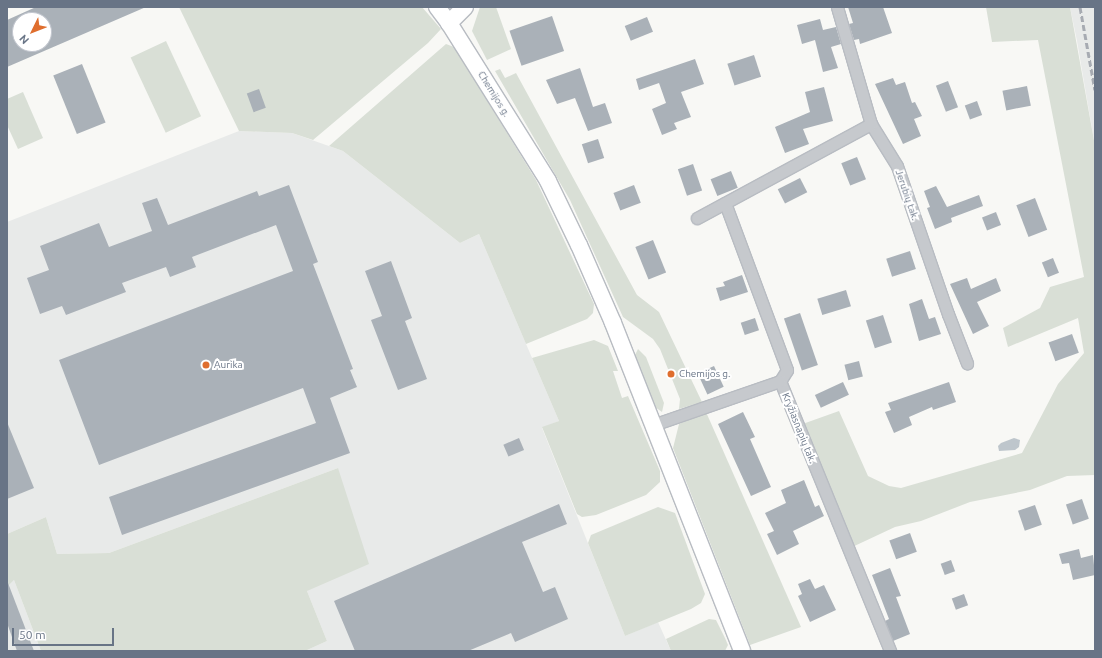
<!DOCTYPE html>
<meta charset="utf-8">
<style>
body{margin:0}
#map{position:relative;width:1102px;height:658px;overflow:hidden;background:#f8f8f5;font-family:Ubuntu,sans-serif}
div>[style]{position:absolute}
.built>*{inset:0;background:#e8eae9}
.green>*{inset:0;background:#d9dfd6;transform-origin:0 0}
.water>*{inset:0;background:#bec6cc}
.building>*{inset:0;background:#aab1b8;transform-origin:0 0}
.roads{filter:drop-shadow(1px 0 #b8bcc2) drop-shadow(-1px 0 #b8bcc2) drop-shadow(0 1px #b8bcc2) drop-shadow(0 -1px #b8bcc2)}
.street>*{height:11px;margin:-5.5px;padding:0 5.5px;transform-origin:5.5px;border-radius:5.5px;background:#c6c9cd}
.secondary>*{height:16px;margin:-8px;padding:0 8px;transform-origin:8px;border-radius:8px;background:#fff}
.rail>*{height:3px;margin-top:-1.5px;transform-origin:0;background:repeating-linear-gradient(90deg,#a7abb2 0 6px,transparent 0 9px)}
.dots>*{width:11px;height:11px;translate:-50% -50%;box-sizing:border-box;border:2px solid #fff;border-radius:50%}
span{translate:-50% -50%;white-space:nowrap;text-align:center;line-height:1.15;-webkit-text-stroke:4px #fff;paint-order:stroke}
.street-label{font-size:10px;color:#687486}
.poi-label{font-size:10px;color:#687486}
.left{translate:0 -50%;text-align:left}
.frame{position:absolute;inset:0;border:8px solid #687486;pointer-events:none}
.north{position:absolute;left:12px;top:12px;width:40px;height:40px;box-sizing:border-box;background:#fff;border:1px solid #c3c7cf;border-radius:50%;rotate:227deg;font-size:11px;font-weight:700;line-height:16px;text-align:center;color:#687486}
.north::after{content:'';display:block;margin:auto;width:14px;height:18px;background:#df6e2e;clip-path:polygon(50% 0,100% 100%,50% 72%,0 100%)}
.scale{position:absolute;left:12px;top:628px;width:102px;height:18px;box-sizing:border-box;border:2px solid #687486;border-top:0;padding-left:5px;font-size:12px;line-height:14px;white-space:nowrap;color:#687486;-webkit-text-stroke:3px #fff;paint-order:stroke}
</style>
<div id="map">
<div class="built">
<div style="clip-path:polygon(1070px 7px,1095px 7px,1095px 146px,1077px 41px)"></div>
<div style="clip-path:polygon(239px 131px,292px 133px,343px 151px,460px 243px,479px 234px,559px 421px,542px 428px,625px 636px,658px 622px,671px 651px,305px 651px,327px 641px,307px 591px,338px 468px,109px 553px,57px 554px,46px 517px,7px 534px,7px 222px)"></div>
<div style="clip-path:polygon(14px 580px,41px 651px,7px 651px,7px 587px)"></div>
</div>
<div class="green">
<div style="clip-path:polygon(179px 7px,422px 7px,441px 29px,428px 43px,313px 140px,292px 133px,239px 131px)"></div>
<div style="clip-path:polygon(480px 7px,496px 7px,511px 49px,487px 60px,472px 31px)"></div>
<div style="clip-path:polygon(986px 7px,1070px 7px,1095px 146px,1095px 475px,1067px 476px,1030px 490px,970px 502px,921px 521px,895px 527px,848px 549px,797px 426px,839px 411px,868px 476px,889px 486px,901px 488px,1022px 453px,1058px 384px,1084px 353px,1078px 318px,1008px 347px,1003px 328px,1040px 308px,1050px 287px,1084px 277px,1038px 40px,992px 42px)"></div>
<div style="left:166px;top:41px;width:83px;height:39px;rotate:65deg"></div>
<div style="clip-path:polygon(446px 44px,454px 47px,536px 180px,594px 304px,593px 313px,587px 319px,526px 344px,479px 234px,460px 243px,343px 151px,329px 146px)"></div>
<div style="clip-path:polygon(500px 69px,505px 78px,516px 73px,637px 295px,659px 312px,702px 402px,679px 409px,680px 399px,660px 349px,653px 339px,623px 317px,570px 200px,495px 71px)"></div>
<div style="clip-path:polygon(23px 92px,43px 138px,18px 149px,7px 125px,7px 99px)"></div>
<div style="clip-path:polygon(594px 340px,608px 346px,618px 371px,613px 371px,622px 398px,628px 396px,660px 471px,660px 482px,646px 495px,596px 515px,582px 517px,577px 514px,542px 427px,559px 421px,532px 358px)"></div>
<div style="clip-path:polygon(638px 349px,646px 357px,664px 403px,662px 412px,655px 407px,635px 355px)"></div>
<div style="clip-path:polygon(706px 412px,801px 627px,750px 645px,673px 448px,679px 424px)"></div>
<div style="clip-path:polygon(338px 468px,369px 564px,307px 591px,327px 641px,305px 651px,41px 651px,14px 580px,7px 587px,7px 534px,46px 517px,57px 554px,109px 553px)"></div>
<div style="clip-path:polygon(658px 507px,675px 513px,705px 594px,701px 603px,691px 609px,625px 636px,588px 543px,591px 535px)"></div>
<div style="clip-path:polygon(709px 619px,716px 620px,725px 638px,728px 645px,725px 651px,671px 651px,666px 639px)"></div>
</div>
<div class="water">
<div style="clip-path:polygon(1014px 438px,1020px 440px,1019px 447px,1015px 450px,999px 451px,998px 446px,1001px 443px)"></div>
</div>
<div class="building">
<div style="clip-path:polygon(evenodd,36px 7px,146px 7px,7px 67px,7px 20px,36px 7px,20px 20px,44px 20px,44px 44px,20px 44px,20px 20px)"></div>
<div style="clip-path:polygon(848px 7px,883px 7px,892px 33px,860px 44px,859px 39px,854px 40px,849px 24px,853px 23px)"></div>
<div style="left:552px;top:16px;width:37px;height:45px;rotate:71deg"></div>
<div style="left:647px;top:17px;width:16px;height:24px;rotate:68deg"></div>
<div style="clip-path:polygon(820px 19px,823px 30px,836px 27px,841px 44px,831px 47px,838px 68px,823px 72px,815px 40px,802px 44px,797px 25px)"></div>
<div style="left:754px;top:55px;width:23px;height:28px;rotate:72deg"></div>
<div style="clip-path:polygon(695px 59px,704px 84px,681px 92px,691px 117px,674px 123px,677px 129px,662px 135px,652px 109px,666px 103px,659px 83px,639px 90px,636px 79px)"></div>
<div style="left:82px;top:64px;width:63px;height:31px;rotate:68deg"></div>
<div style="clip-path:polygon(580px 68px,593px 107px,605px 103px,612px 123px,588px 131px,575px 98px,557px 104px,546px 80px)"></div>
<div style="clip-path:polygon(893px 78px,896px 85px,905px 82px,912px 103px,915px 102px,922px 116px,914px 119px,921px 136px,903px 144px,875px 84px)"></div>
<div style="left:948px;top:81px;width:28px;height:13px;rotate:69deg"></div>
<div style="left:1027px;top:86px;width:20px;height:25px;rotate:79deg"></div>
<div style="clip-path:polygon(824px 87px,833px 121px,803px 129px,809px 144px,785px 153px,775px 127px,810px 112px,805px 92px)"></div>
<div style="left:259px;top:89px;width:20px;height:13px;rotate:70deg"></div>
<div style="left:977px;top:101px;width:15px;height:13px;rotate:70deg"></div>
<div style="left:598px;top:139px;width:20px;height:17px;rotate:72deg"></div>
<div style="left:857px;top:157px;width:24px;height:17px;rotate:68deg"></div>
<div style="left:693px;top:164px;width:28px;height:16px;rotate:71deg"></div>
<div style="left:731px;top:171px;width:18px;height:22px;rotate:68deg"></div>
<div style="left:800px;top:178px;width:16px;height:25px;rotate:63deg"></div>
<div style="clip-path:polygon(289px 185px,318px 262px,313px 264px,353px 369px,350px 370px,357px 387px,330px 398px,350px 453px,122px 535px,109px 497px,316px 423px,303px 388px,99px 465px,59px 360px,293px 271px,276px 225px,192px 257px,196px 267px,170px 277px,166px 267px,122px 283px,126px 292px,66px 315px,62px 306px,40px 314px,27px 278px,49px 270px,40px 246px,99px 223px,109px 247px,152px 231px,142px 203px,157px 198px,168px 225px,257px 191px,259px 196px)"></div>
<div style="left:634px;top:185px;width:19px;height:22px;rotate:69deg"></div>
<div style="clip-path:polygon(936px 186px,947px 207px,979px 195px,983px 206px,951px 218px,952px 222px,935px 229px,927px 208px,930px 207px,924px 191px)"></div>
<div style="left:1035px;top:198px;width:34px;height:20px;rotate:69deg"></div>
<div style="left:996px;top:212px;width:14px;height:15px;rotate:69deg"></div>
<div style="left:653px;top:240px;width:35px;height:19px;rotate:68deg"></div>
<div style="left:910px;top:251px;width:19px;height:25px;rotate:72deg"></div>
<div style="left:1053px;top:258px;width:16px;height:12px;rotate:68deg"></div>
<div style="clip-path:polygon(391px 261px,412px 318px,405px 321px,427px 379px,398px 390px,371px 320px,382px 316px,365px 271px)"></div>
<div style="clip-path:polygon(742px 275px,748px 292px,720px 301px,716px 288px,725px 286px,723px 282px)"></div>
<div style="clip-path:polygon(967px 278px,971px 289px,996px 278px,1001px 291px,977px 302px,989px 326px,973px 334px,950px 284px)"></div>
<div style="left:846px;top:290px;width:17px;height:30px;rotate:73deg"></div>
<div style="clip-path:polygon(922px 299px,929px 319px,935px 317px,941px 334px,919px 341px,909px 304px)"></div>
<div style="left:800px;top:313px;width:55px;height:17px;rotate:71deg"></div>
<div style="left:883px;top:315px;width:29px;height:18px;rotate:72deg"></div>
<div style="left:755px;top:318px;width:13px;height:15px;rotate:72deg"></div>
<div style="left:1072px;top:334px;width:20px;height:25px;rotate:70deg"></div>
<div style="left:859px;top:361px;width:16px;height:15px;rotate:76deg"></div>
<div style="left:714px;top:366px;width:23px;height:18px;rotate:65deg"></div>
<div style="left:843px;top:382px;width:14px;height:31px;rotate:65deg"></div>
<div style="clip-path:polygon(949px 382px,956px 402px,933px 410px,932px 407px,909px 417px,912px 425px,894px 433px,885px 412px,891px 410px,888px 403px)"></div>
<div style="clip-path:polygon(743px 412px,755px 437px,750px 439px,771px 487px,751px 496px,718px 424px)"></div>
<div style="clip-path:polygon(7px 422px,34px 488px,7px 499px)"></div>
<div style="left:519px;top:438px;width:13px;height:17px;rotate:67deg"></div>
<div style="clip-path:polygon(804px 480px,815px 507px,819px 505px,824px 516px,793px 531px,799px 544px,777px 555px,767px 534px,774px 531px,765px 513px,786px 503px,781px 490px)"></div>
<div style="left:1082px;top:499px;width:21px;height:17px;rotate:71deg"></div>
<div style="clip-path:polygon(559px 504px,567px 524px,522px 542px,543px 592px,555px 587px,568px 619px,515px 642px,511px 633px,468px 651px,355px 651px,334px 601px)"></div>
<div style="left:1035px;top:505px;width:21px;height:18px;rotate:71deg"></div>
<div style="left:910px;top:533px;width:20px;height:22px;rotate:70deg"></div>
<div style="clip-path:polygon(1079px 549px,1081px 558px,1093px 555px,1095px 575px,1073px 580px,1069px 563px,1062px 564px,1059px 554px)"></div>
<div style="left:951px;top:560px;width:12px;height:11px;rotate:70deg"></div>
<div style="clip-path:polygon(890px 568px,901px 596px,896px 597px,910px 634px,893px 641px,885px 621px,889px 619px,872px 575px)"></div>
<div style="clip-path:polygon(810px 579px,815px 589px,824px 585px,836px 610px,810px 622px,798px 596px,802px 594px,798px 584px)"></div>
<div style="clip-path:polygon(7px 583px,8px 583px,34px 651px,17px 651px,7px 623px)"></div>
<div style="left:964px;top:594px;width:12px;height:13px;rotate:70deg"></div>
</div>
<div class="roads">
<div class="street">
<div style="left:837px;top:7px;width:122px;rotate:73.8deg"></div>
<div style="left:871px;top:124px;width:49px;rotate:58.2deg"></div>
<div style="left:897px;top:166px;width:157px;rotate:71deg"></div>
<div style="left:948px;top:314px;width:53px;rotate:68.8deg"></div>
<div style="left:725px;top:203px;width:178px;rotate:69.6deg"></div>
<div style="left:787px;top:370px;width:13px;rotate:122deg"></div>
<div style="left:780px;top:381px;width:292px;rotate:67.8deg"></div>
<div style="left:697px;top:218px;width:198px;rotate:-28.4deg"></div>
<div style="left:653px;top:425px;width:134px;rotate:-19.1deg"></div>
</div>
<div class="secondary">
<div style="left:437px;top:7px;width:20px;rotate:53deg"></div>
<div style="left:465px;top:7px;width:23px;rotate:135deg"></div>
<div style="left:449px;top:23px;width:186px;rotate:57.9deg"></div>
<div style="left:548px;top:181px;width:71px;rotate:64.2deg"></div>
<div style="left:579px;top:245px;width:85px;rotate:66.4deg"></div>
<div style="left:613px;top:323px;width:352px;rotate:68.5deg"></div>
</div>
</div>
<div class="rail">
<div style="left:1080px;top:7px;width:84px;rotate:79.8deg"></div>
</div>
<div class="dots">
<div style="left:206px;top:365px;background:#df6e2e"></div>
<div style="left:671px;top:374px;background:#df6e2e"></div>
</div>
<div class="street-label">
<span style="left:494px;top:94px;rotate:58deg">Chemijos g.</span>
<span style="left:907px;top:195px;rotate:71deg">Jerubių tak.</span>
<span style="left:799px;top:428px;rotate:68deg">Kryžiasnapių tak.</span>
</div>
<div class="poi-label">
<span class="left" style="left:214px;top:365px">Aurika</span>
<span class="left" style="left:679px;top:374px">Chemijos g.</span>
</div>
<div class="frame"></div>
<div class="north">N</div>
<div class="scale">50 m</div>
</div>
